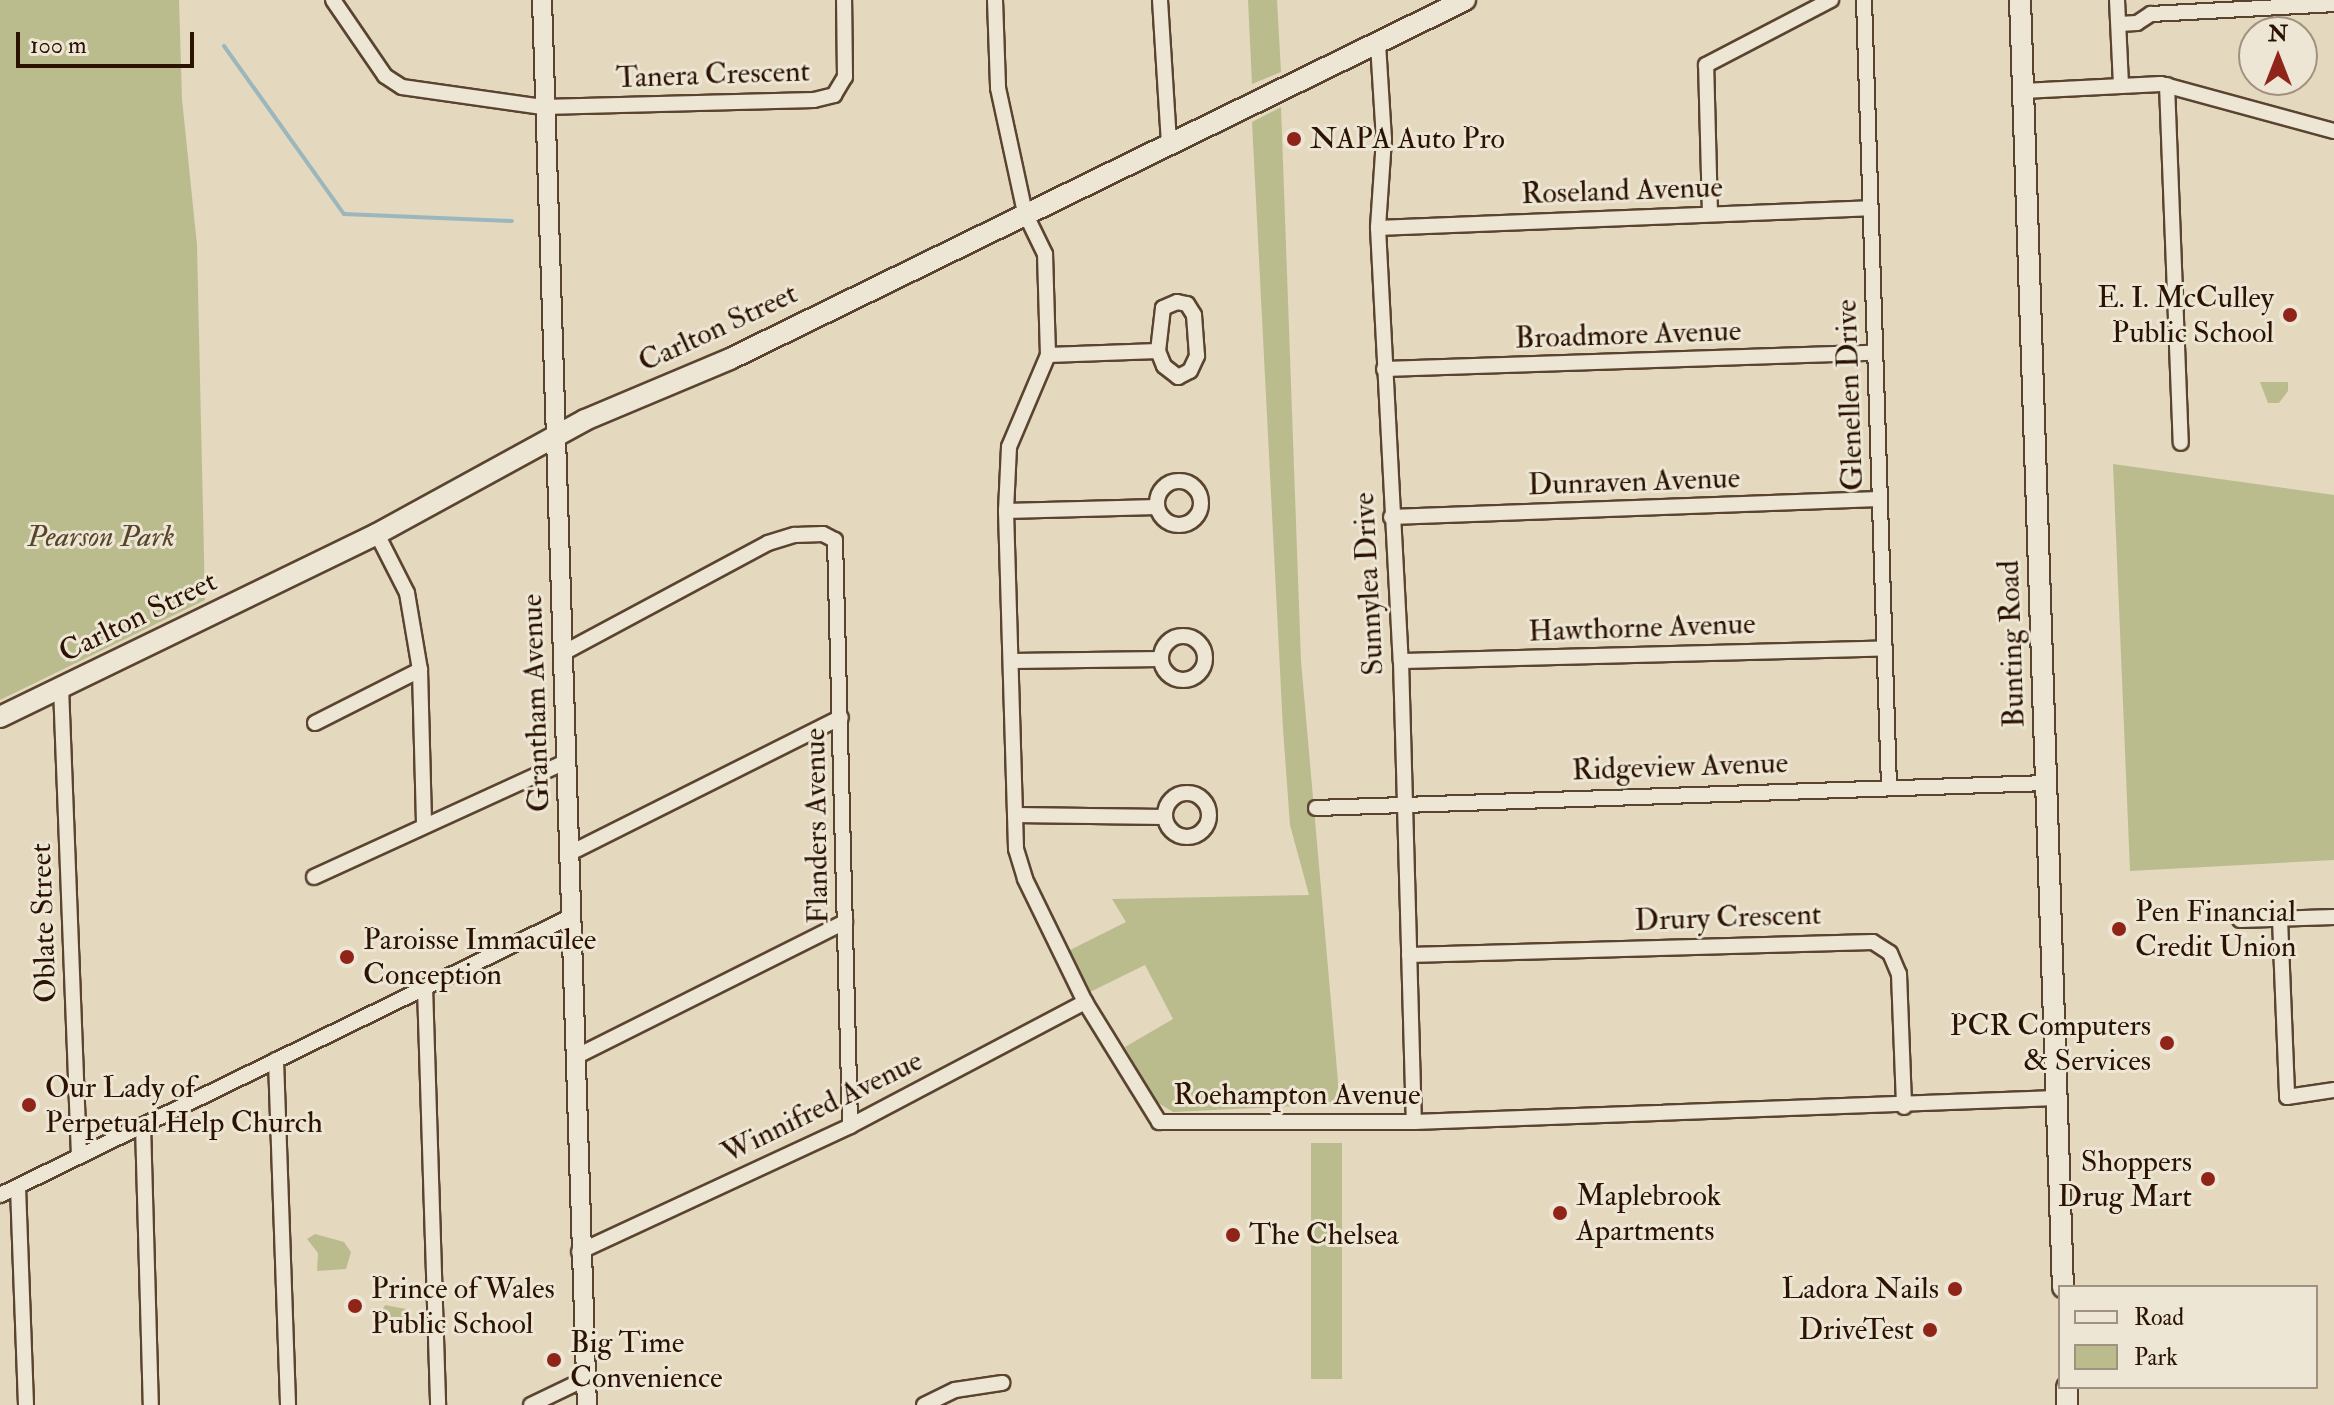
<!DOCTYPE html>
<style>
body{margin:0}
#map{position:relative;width:2334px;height:1405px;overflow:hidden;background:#e4d8be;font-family:"IM FELL Double Pica",serif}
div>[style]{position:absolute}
.green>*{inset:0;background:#bbbc8d;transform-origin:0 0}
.stream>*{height:4px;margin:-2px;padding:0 2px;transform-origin:2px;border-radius:2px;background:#9bb7bd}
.roads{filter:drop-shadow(2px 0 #5a4430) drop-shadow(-2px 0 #5a4430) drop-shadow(0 2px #5a4430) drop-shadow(0 -2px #5a4430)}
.minor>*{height:14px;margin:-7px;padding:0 7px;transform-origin:7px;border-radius:7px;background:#ede6d5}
.minor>.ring{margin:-7px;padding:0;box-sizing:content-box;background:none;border:14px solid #ede6d5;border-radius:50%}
.tertiary>*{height:18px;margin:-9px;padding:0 9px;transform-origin:9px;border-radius:9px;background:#ede6d5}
.secondary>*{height:20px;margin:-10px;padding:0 10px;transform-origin:10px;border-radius:10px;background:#ede6d5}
.dots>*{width:22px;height:22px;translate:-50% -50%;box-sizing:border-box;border:4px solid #ede6d5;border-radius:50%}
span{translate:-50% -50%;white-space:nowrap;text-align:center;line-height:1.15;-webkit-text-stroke:6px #ede6d5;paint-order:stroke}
.street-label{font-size:30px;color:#2c1200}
.poi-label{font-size:30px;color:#2c1200}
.left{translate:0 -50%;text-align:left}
.right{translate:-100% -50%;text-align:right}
.park-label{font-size:30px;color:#57452a;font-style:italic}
.legend{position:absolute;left:2058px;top:1285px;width:260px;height:104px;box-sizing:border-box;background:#ede6d5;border:2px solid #a09180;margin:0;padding:10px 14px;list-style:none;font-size:24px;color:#2c1200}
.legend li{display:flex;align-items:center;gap:16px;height:40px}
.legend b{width:40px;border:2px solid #a09180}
.north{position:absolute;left:2238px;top:16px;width:80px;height:80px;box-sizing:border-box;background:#ede6d5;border:2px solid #a09180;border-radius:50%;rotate:0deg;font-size:22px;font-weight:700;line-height:32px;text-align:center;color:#2c1200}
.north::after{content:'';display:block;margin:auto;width:28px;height:36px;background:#8f2418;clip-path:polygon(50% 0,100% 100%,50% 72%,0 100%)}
.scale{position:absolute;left:16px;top:32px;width:178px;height:36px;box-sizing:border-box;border:4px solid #2c1200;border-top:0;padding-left:10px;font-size:24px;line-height:28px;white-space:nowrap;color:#2c1200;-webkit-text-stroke:6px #ede6d5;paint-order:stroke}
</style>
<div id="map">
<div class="green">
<div style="clip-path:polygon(0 0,179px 0,182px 99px,197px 245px,205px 600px,0 700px)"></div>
<div style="clip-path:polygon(1248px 0,1277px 0,1281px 72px,1252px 84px)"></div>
<div style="clip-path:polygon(1281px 107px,1301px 661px,1340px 1104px,1173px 1112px,1155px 1101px,1125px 1047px,1173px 1019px,1145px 965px,1088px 993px,1068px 951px,1126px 922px,1112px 899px,1309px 895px,1290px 825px,1283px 729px,1252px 122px)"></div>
<div style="clip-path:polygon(2260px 382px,2288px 382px,2288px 391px,2279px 403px,2268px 403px)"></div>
<div style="clip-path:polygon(2113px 464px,2334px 495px,2334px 860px,2130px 871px)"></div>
<div style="left:1311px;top:1143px;width:31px;height:236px"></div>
<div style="clip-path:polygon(315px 1234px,344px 1242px,351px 1252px,346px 1269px,317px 1271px,318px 1253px,307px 1239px)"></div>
<div style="clip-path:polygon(385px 1305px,406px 1309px,412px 1315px,404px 1326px,386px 1322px,380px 1315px)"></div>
</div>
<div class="stream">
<div style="left:224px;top:46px;width:206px;rotate:54.5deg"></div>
<div style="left:344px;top:214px;width:168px;rotate:2.4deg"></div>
</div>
<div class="roads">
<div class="minor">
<div style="left:333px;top:0;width:92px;rotate:55.6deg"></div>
<div style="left:385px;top:76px;width:20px;rotate:33deg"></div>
<div style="left:402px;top:87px;width:142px;rotate:8.1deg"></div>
<div style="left:543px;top:107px;width:271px;rotate:-1.5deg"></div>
<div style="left:814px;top:100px;width:21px;rotate:-14deg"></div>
<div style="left:834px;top:95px;width:21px;rotate:-59deg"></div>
<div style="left:845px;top:77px;width:77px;rotate:-90.7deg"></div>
<div style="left:995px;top:0;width:88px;rotate:88deg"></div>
<div style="left:998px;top:88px;width:128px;rotate:77.8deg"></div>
<div style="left:1025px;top:213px;width:46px;rotate:64deg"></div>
<div style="left:1045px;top:254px;width:101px;rotate:88.3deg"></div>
<div style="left:1048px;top:355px;width:100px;rotate:113deg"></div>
<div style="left:1009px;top:447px;width:64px;rotate:92.7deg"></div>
<div style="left:1006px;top:511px;width:338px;rotate:88.3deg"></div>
<div style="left:1016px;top:849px;width:31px;rotate:73deg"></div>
<div style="left:1025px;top:879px;width:137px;rotate:64deg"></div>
<div style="left:1085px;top:1002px;width:141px;rotate:58.3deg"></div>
<div style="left:1159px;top:1122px;width:255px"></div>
<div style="left:1414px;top:1122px;width:643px;rotate:-2.14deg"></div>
<div style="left:1160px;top:0;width:143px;rotate:86.4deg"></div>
<div style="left:1864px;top:0;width:787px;rotate:88.18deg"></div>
<div style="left:2117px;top:0;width:86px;rotate:87.3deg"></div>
<div style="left:2119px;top:24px;width:18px;rotate:-3deg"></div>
<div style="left:2137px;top:23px;width:17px;rotate:-33deg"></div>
<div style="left:2151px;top:14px;width:183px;rotate:-3.1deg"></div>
<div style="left:1378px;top:44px;width:95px;rotate:86.4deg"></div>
<div style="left:1384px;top:139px;width:89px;rotate:93.9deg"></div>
<div style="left:1378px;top:228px;width:434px;rotate:87deg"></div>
<div style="left:1401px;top:661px;width:461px;rotate:88.4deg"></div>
<div style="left:2167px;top:85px;width:358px;rotate:87.8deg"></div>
<div style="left:2023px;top:91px;width:138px;rotate:-2.9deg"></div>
<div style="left:2161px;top:84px;width:179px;rotate:15.2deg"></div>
<div style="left:1710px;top:214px;width:149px;rotate:-91.5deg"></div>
<div style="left:1706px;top:65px;width:141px;rotate:-27.5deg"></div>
<div style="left:1378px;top:228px;width:491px;rotate:-2.3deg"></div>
<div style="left:1048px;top:355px;width:110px;rotate:-2.1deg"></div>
<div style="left:1158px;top:351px;width:16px;rotate:68deg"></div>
<div style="left:1164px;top:366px;width:18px;rotate:38deg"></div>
<div style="left:1178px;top:377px;width:13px;rotate:-27deg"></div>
<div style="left:1190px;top:371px;width:17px;rotate:-65deg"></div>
<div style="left:1197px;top:356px;width:41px;rotate:-94.2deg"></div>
<div style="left:1194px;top:315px;width:13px;rotate:-122deg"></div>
<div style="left:1187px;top:304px;width:10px;rotate:-169deg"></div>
<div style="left:1177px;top:302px;width:15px;rotate:157deg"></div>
<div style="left:1163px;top:308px;width:43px;rotate:96.6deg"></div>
<div style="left:1384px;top:369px;width:489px;rotate:-1.9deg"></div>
<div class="ring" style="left:1157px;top:481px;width:30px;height:30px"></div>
<div style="left:1006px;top:511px;width:151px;rotate:-1.5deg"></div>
<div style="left:1391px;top:517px;width:488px;rotate:-2.1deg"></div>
<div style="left:377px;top:534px;width:66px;rotate:63deg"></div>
<div style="left:407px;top:593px;width:78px;rotate:80.4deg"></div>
<div style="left:420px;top:670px;width:154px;rotate:88.5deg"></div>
<div class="ring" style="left:1161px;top:636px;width:30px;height:30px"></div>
<div style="left:563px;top:653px;width:233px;rotate:-28.2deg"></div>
<div style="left:768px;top:543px;width:28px;rotate:-17deg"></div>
<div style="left:795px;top:535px;width:28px;rotate:-2deg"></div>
<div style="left:823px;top:534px;width:13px;rotate:27deg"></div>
<div style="left:835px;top:540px;width:586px;rotate:88.53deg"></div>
<div style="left:1012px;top:661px;width:149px;rotate:-0.8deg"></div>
<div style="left:1401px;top:661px;width:484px;rotate:-1.5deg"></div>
<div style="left:61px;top:687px;width:469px;rotate:87.8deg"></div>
<div style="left:315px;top:723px;width:118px;rotate:-26.8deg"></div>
<div class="ring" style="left:1165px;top:793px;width:30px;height:30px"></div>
<div style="left:1316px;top:808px;width:730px;rotate:-1.96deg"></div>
<div style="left:1015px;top:815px;width:150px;rotate:0.8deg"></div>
<div style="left:568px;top:854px;width:305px;rotate:-26.6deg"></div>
<div style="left:314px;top:877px;width:278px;rotate:-24.6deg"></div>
<div style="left:2280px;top:919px;width:178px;rotate:87.7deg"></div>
<div style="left:2287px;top:1097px;width:48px;rotate:-8.5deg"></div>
<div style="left:2240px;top:920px;width:94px;rotate:-1.8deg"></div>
<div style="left:1409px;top:955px;width:464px;rotate:-1.6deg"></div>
<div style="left:1873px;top:942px;width:20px;rotate:33deg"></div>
<div style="left:1890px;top:953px;width:23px;rotate:67deg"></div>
<div style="left:1899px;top:974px;width:133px;rotate:87.8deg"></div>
<div style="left:425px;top:987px;width:418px;rotate:88.2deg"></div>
<div style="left:575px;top:1057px;width:302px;rotate:-26.6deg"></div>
<div style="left:276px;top:1060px;width:345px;rotate:88deg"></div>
<div style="left:143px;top:1125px;width:280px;rotate:88.4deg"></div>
<div style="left:18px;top:1187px;width:218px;rotate:87.9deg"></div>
<div style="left:0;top:1195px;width:634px;rotate:-26deg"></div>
<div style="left:579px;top:1252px;width:299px;rotate:-24.9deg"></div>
<div style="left:850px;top:1126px;width:266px;rotate:-27.8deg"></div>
<div style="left:531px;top:1405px;width:60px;rotate:-25.7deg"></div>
<div style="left:924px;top:1405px;width:34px;rotate:-26deg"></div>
<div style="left:955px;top:1390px;width:48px;rotate:-8.5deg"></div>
</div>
<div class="tertiary">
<div style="left:542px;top:0;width:1406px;rotate:88.17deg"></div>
</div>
<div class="secondary">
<div style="left:2020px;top:0;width:1288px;rotate:88.09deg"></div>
<div style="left:0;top:717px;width:419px;rotate:-25.9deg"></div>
<div style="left:377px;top:534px;width:237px;rotate:-28.7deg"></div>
<div style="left:585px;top:420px;width:157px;rotate:-22.8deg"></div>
<div style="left:730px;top:359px;width:818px;rotate:-26.03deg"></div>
<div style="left:2067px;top:1387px;width:18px;rotate:90deg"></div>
</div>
</div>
<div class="dots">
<div style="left:1294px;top:139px;background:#8f2418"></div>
<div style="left:2290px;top:315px;background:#8f2418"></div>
<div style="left:2119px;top:929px;background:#8f2418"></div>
<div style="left:347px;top:957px;background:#8f2418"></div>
<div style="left:2167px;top:1043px;background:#8f2418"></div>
<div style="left:29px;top:1105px;background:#8f2418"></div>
<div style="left:2208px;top:1179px;background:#8f2418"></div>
<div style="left:1560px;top:1213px;background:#8f2418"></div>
<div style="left:1233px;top:1235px;background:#8f2418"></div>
<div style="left:1955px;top:1289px;background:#8f2418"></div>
<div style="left:355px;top:1306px;background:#8f2418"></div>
<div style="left:1930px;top:1330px;background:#8f2418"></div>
<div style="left:554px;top:1360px;background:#8f2418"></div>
</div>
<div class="street-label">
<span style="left:713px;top:75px;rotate:-2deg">Tanera Crescent</span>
<span style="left:1622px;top:191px;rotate:-2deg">Roseland Avenue</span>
<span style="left:718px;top:328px;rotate:-25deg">Carlton Street</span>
<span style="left:1628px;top:335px;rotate:-2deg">Broadmore Avenue</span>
<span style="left:1850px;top:395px;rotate:-92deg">Glenellen Drive</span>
<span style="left:1634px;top:482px;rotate:-2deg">Dunraven Avenue</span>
<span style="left:1369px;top:584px;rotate:-93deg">Sunnylea Drive</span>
<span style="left:138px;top:617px;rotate:-26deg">Carlton Street</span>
<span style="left:1642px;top:628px;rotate:-2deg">Hawthorne Avenue</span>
<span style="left:2012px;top:644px;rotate:-92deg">Bunting Road</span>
<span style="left:536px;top:703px;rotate:-92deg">Grantham Avenue</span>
<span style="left:1680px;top:767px;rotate:-2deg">Ridgeview Avenue</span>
<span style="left:817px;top:826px;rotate:-91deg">Flanders Avenue</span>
<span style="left:1728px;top:918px;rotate:-2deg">Drury Crescent</span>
<span style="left:44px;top:923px;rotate:-92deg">Oblate Street</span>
<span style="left:1297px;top:1095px">Roehampton Avenue</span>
<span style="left:822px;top:1107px;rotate:-26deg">Winnifred Avenue</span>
</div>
<div class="poi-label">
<span class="left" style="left:1310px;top:139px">NAPA Auto Pro</span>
<span class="right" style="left:2274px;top:315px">E. I. McCulley<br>Public School</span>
<span class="left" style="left:2135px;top:929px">Pen Financial<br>Credit Union</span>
<span class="left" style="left:363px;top:957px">Paroisse Immaculee<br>Conception</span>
<span class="right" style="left:2151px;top:1043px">PCR Computers<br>&amp; Services</span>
<span class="left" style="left:45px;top:1105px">Our Lady of<br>Perpetual Help Church</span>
<span class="right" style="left:2192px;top:1179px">Shoppers<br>Drug Mart</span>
<span class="left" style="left:1576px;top:1213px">Maplebrook<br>Apartments</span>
<span class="left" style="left:1249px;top:1235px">The Chelsea</span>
<span class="left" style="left:371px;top:1306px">Prince of Wales<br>Public School</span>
<span class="right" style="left:1939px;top:1289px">Ladora Nails</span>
<span class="right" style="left:1914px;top:1330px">DriveTest</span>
<span class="left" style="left:570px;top:1360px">Big Time<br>Convenience</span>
</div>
<div class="park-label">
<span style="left:101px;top:537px">Pearson Park</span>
</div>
<ul class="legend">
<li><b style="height:10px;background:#ede6d5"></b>Road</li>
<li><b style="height:22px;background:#bbbc8d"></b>Park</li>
</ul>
<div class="north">N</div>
<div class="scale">100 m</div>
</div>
